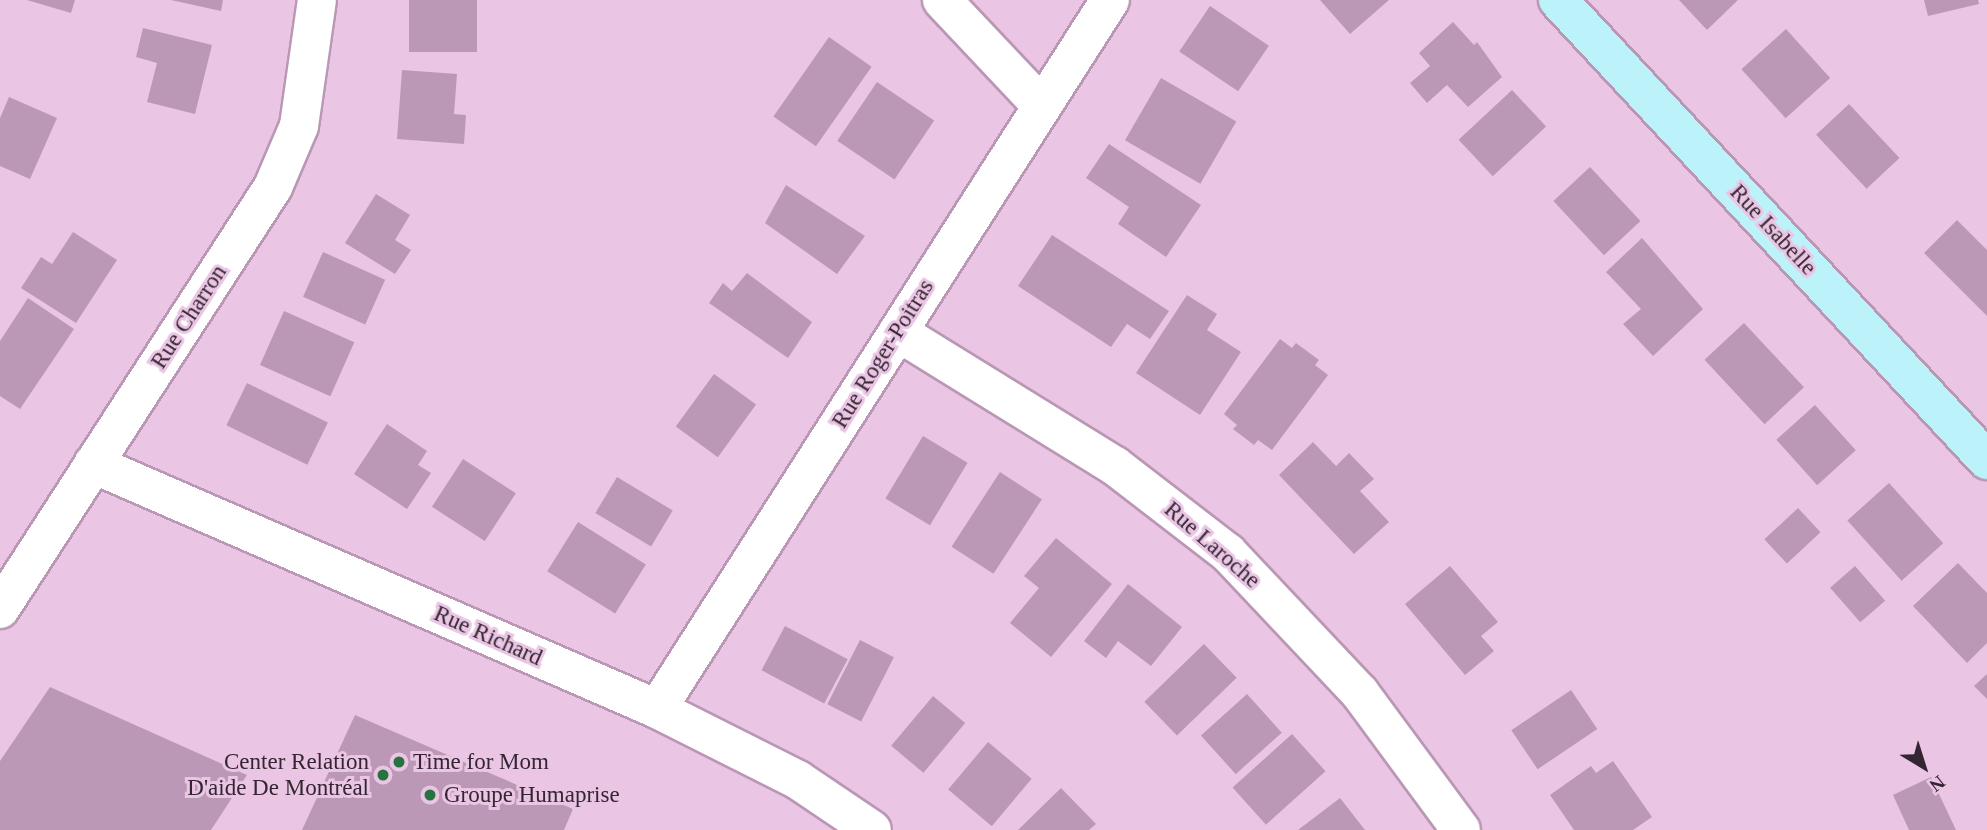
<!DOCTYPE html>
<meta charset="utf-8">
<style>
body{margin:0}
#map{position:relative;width:1987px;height:830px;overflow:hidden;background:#eac6e4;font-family:Georgia,serif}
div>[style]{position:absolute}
.building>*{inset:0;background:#bb99b6;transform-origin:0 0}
.roads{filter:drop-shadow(2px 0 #ba97b4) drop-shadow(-2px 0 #ba97b4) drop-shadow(0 2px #ba97b4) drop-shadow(0 -2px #ba97b4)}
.street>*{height:38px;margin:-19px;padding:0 19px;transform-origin:19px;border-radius:19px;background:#fff}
.secondary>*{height:38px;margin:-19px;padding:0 19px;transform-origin:19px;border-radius:19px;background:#bcf3fb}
.dots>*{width:19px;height:19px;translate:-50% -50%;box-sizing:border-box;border:4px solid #eac6e4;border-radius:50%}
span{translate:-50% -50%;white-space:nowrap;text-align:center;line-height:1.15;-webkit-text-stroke:6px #eac6e4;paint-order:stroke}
.street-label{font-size:23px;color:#332531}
.poi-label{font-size:23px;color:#332531}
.right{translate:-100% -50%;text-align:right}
.left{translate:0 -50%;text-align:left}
.north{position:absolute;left:1889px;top:732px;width:70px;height:70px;-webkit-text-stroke:5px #eac6e4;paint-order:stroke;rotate:142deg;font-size:19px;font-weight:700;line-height:28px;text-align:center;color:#332531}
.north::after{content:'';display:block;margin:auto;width:24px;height:32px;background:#332531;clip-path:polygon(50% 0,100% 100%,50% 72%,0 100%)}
</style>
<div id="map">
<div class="building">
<div style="clip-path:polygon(27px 0,75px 0,71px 13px)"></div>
<div style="clip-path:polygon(171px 0,223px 0,221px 11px)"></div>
<div style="left:409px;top:0;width:68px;height:52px"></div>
<div style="clip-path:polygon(1320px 0,1389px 0,1350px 34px)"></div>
<div style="clip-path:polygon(1679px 0,1738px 0,1707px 30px)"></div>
<div style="clip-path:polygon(1924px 0,1978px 0,1979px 4px,1928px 16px)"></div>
<div style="left:1210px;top:6px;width:71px;height:55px;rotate:34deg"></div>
<div style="clip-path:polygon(1453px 22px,1474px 45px,1477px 42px,1502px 77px,1468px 107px,1447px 85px,1427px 103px,1410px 83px,1430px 66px,1419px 53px)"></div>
<div style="clip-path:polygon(143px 28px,212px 45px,195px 114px,147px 102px,157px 63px,136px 57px)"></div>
<div style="left:1786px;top:29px;width:66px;height:60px;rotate:48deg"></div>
<div style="left:829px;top:37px;width:52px;height:97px;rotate:35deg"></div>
<div style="clip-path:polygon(402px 70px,457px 74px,454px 114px,466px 115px,464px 144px,397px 139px)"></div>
<div style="left:1161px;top:78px;width:87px;height:72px;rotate:30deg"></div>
<div style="left:877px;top:82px;width:69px;height:71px;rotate:34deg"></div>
<div style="left:1512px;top:90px;width:50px;height:73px;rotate:47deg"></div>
<div style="clip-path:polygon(9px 97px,57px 118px,30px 179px,0 166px,0 118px)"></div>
<div style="left:1849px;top:104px;width:74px;height:45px;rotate:47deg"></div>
<div style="clip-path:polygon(1109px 144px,1201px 205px,1166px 257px,1118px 224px,1129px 207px,1086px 178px)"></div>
<div style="left:1590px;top:167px;width:74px;height:50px;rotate:47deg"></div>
<div style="clip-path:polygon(786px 185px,865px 236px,837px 274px,765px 223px)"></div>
<div style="clip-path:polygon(376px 194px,410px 215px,395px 240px,411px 250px,395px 274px,345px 243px)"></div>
<div style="clip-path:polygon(1957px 220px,1987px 250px,1987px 316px,1924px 253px)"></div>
<div style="clip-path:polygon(73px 232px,117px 260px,76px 323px,21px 288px,41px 257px,52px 264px)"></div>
<div style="clip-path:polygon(1052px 235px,1169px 311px,1150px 339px,1127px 324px,1111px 347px,1018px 286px)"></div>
<div style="clip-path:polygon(1642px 238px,1703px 309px,1653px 356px,1623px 324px,1641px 309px,1606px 272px)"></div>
<div style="left:323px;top:252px;width:68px;height:49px;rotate:24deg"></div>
<div style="clip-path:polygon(747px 273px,812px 322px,788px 358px,709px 303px,723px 283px,732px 291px)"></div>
<div style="clip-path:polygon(1187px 295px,1217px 314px,1207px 330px,1241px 352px,1200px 415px,1136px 373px)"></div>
<div style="clip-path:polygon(28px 298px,74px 329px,20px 409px,0 396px,0 341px)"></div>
<div style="left:284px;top:311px;width:77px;height:59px;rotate:24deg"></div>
<div style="left:1744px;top:323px;width:88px;height:54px;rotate:47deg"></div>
<div style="clip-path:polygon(1280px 339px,1292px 348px,1296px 343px,1319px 360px,1315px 365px,1328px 375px,1272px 450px,1258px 440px,1254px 445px,1233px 429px,1237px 425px,1224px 414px)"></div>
<div style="left:714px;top:374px;width:52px;height:65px;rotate:36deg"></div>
<div style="left:247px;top:383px;width:90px;height:47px;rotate:26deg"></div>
<div style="left:1815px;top:405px;width:61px;height:52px;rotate:48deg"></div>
<div style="clip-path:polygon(387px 424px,427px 451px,418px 465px,431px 473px,407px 509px,354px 474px)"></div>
<div style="left:923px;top:436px;width:52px;height:73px;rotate:31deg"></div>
<div style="clip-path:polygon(1313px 442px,1336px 466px,1349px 453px,1374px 479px,1360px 491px,1389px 522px,1354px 554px,1279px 475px)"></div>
<div style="left:463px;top:459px;width:63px;height:57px;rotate:33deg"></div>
<div style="left:1000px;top:472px;width:50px;height:89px;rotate:33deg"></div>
<div style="left:617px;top:477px;width:65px;height:42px;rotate:31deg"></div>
<div style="left:1889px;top:483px;width:81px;height:56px;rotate:48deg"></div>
<div style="left:1798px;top:508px;width:33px;height:46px;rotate:47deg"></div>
<div style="left:578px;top:522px;width:80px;height:58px;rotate:32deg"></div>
<div style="clip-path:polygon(1056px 538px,1112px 584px,1051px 657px,1010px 623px,1039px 588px,1024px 576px)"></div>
<div style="clip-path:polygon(1958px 563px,1987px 593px,1987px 643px,1967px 663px,1913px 606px)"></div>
<div style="clip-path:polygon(1450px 566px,1498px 622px,1481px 636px,1494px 651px,1465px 675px,1405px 604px)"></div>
<div style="left:1855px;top:566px;width:46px;height:33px;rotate:49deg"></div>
<div style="clip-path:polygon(1128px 584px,1182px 627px,1151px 666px,1118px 641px,1106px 658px,1084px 641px)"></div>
<div style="left:785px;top:626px;width:71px;height:50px;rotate:28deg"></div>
<div style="left:860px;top:640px;width:38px;height:72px;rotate:27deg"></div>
<div style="left:1204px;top:644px;width:47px;height:83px;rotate:46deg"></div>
<div style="clip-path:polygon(1987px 674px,1987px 699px,1974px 686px)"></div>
<div style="clip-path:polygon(50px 687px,247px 775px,211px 830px,0 830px,0 761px)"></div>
<div style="left:1571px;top:690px;width:47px;height:72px;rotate:56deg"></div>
<div style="left:1247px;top:694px;width:52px;height:62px;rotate:48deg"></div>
<div style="left:933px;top:696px;width:42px;height:65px;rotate:40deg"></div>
<div style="clip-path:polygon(355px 715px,573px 809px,564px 830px,302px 830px)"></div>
<div style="left:1292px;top:734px;width:50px;height:80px;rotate:48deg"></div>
<div style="left:988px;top:742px;width:57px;height:62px;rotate:40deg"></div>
<div style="clip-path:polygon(1613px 761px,1652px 817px,1633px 830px,1574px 830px,1550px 795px,1591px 766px,1596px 773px)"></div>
<div style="clip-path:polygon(1931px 777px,1956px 830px,1909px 830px,1893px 795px)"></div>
<div style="clip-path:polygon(1061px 788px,1096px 824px,1089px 830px,1018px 830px)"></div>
<div style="clip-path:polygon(1340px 798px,1365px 830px,1298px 830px)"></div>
</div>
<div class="roads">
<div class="street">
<div style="left:942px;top:0;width:143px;rotate:46.7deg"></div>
<div style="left:898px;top:332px;width:255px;rotate:31.7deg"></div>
<div style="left:1115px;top:466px;width:143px;rotate:37.6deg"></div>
<div style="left:1228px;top:553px;width:192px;rotate:46.7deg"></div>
<div style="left:1360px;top:693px;width:170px;rotate:53.6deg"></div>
<div style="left:93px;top:464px;width:615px;rotate:23.48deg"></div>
<div style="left:657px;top:709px;width:158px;rotate:26.7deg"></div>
<div style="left:798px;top:780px;width:89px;rotate:34deg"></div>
<div style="left:0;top:609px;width:503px;rotate:-57.1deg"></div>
<div style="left:273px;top:187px;width:66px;rotate:-66.9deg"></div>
<div style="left:299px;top:126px;width:127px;rotate:-81.9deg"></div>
<div style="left:657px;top:709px;width:841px;rotate:-57.42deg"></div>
</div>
<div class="secondary">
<div style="left:1558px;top:0;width:629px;rotate:47deg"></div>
</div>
</div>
<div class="dots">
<div style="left:399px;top:762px;background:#277241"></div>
<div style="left:383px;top:775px;background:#277241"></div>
<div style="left:430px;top:795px;background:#277241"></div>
</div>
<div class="street-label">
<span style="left:1773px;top:230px;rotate:47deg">Rue Isabelle</span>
<span style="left:189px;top:317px;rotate:-57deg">Rue Charron</span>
<span style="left:883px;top:354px;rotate:-58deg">Rue Roger-Poitras</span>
<span style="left:1212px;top:545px;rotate:41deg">Rue Laroche</span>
<span style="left:488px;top:636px;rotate:24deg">Rue Richard</span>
</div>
<div class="poi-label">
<span class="right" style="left:369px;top:775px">Center Relation<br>D'aide De Montréal</span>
<span class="left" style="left:413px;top:762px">Time for Mom</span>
<span class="left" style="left:444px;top:795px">Groupe Humaprise</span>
</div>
<div class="north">N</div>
</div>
